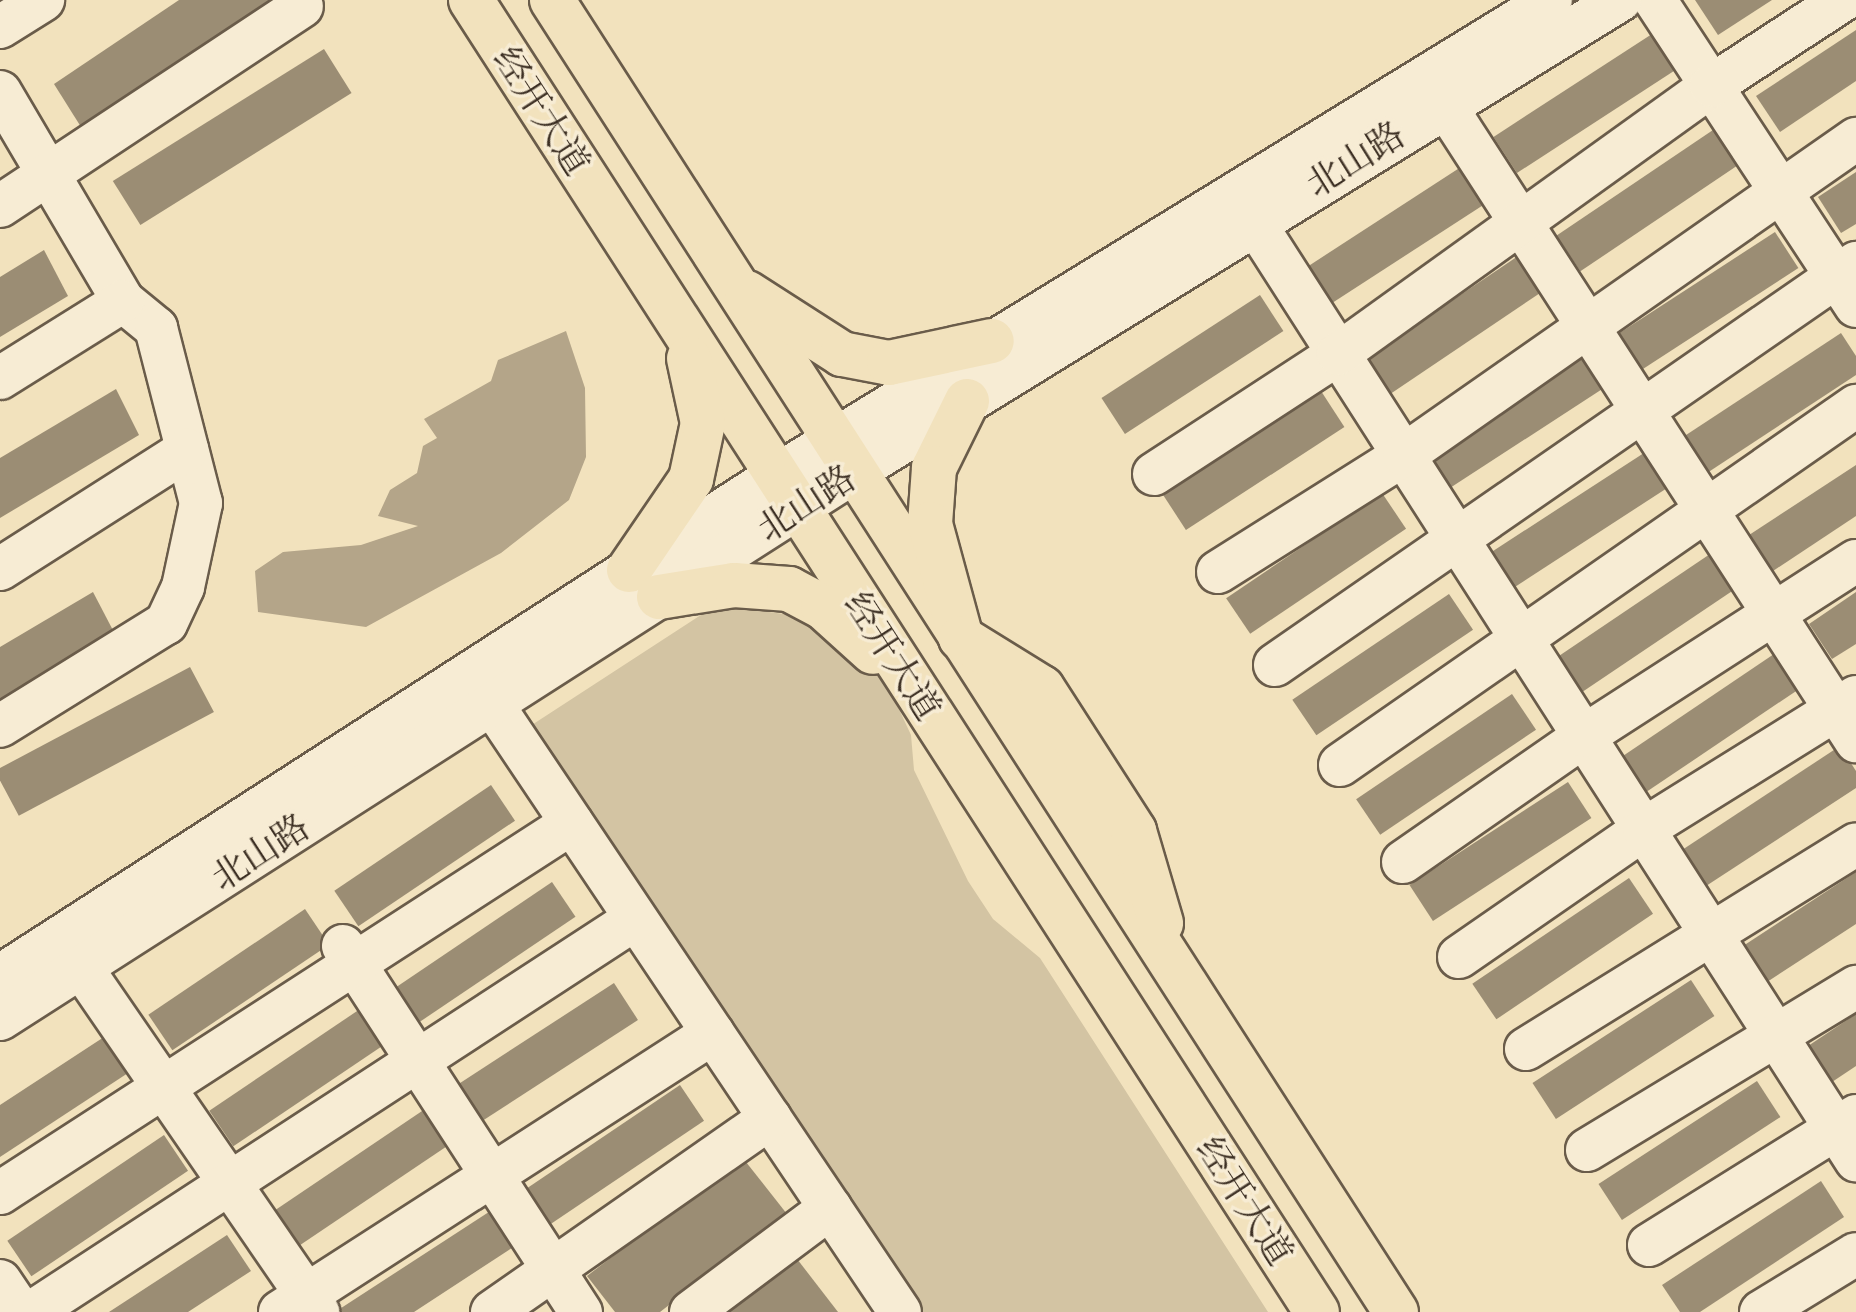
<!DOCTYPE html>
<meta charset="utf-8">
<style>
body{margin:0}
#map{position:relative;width:1856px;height:1312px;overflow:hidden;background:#f2e2bd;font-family:"EB Garamond","Noto Serif SC",serif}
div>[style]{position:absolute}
.green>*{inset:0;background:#d3c4a3}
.water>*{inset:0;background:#b4a589}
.building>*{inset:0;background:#9b8d74;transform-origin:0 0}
.roads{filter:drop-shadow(2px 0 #6a5c4a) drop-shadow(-2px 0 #6a5c4a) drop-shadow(0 2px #6a5c4a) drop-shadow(0 -2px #6a5c4a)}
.minor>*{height:42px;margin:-21px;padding:0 21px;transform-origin:21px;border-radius:21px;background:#f7ecd4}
.major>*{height:44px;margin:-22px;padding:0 22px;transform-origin:22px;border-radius:22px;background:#f2e2bd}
span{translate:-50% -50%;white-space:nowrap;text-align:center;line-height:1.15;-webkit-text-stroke:7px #f7ecd4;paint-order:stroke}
.street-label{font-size:36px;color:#3d3024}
</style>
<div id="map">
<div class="green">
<div style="clip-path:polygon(747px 609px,798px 616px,844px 638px,884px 677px,911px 735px,914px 770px,968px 881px,993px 919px,1040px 958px,1268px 1312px,907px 1312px,521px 732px,707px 611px)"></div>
</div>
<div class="water">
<div style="clip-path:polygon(566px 331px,585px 388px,586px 457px,569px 500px,501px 553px,366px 627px,258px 612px,255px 571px,283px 552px,361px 545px,418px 526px,378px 516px,390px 490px,417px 473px,423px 446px,437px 438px,424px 419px,491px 381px,498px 360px)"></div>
</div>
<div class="building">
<div style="clip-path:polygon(179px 0,270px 0,81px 127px,54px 84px)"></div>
<div style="clip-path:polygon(1695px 0,1772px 0,1718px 35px)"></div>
<div style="clip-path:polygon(1856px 30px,1856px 81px,1780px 132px,1756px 96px)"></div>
<div style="left:1652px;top:34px;width:43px;height:189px;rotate:57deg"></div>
<div style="left:324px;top:49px;width:52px;height:249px;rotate:58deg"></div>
<div style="left:1713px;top:130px;width:43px;height:189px;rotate:56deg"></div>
<div style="left:1464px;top:165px;width:44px;height:189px;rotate:57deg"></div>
<div style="clip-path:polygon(1856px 172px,1856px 224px,1841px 233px,1818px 197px)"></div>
<div style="left:1775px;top:232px;width:43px;height:190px;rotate:57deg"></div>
<div style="clip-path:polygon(44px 250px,68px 296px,0 337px,0 277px)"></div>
<div style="left:1524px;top:252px;width:43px;height:189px;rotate:56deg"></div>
<div style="left:1260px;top:295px;width:43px;height:189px;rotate:57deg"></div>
<div style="clip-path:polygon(1841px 333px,1856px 356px,1856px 375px,1707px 473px,1683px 437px)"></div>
<div style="left:1585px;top:349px;width:43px;height:189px;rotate:57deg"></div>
<div style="clip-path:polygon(116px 389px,139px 435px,0 518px,0 458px)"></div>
<div style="left:1321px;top:391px;width:43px;height:189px;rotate:57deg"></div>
<div style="left:1647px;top:451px;width:42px;height:189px;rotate:57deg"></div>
<div style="clip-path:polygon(1856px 465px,1856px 516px,1770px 573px,1746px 537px)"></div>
<div style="left:1382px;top:493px;width:43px;height:188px;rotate:56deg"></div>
<div style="left:1713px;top:552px;width:43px;height:189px;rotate:56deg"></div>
<div style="clip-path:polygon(93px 592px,117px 638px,0 707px,0 647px)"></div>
<div style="clip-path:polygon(1856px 592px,1856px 644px,1832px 659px,1809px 624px)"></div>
<div style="left:1449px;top:594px;width:43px;height:189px;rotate:56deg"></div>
<div style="left:1777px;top:652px;width:43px;height:189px;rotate:56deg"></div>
<div style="left:190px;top:667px;width:51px;height:221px;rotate:62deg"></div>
<div style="left:1512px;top:694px;width:43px;height:188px;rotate:56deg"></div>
<div style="clip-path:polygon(1840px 746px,1856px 771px,1856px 788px,1706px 886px,1682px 850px)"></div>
<div style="left:1568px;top:782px;width:43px;height:189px;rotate:57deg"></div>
<div style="left:491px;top:785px;width:43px;height:189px;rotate:56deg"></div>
<div style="clip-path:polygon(1856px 872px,1856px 924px,1767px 982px,1743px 946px)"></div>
<div style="left:1629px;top:878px;width:43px;height:189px;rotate:56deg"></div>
<div style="left:552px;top:882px;width:42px;height:189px;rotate:56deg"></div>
<div style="left:305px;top:909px;width:43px;height:189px;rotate:56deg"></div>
<div style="left:1691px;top:980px;width:43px;height:189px;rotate:57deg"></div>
<div style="left:614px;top:983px;width:44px;height:189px;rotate:57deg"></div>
<div style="left:366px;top:1005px;width:43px;height:189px;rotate:56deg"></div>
<div style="clip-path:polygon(1856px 1014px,1856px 1066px,1829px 1084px,1805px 1048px)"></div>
<div style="clip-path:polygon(104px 1037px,128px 1073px,0 1157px,0 1105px)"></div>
<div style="left:1757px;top:1081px;width:43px;height:189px;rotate:57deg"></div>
<div style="left:680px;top:1085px;width:43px;height:189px;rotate:56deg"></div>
<div style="left:428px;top:1107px;width:43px;height:189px;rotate:56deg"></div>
<div style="left:164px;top:1135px;width:43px;height:189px;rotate:56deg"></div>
<div style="clip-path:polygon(742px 1157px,787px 1214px,660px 1312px,615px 1312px,587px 1276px)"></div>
<div style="clip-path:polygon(1821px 1181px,1844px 1217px,1700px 1312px,1680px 1312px,1662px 1285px)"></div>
<div style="clip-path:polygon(495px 1208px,518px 1244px,414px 1312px,335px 1312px)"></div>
<div style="clip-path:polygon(227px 1235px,251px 1271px,188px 1312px,109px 1312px)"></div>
<div style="clip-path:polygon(794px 1255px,838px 1312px,720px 1312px)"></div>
</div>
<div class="roads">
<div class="minor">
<div style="left:1655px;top:0;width:366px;rotate:56.7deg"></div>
<div style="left:0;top:27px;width:51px;rotate:-32.1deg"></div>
<div style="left:0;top:92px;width:243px;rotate:59.5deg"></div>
<div style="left:123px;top:301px;width:43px;rotate:39.3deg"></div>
<div style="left:156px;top:328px;width:181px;rotate:75.6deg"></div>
<div style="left:201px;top:503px;width:86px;rotate:102.1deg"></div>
<div style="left:183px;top:587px;width:40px;rotate:115deg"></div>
<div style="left:166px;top:623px;width:195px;rotate:148.2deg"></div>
<div style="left:1444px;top:104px;width:759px;rotate:57.11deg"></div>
<div style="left:0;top:206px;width:362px;rotate:-33.5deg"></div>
<div style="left:1254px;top:222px;width:1115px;rotate:57.31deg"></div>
<div style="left:0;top:378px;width:145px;rotate:-32deg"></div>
<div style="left:1154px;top:474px;width:220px;rotate:-33.1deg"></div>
<div style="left:1338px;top:354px;width:459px;rotate:-35.7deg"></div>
<div style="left:1711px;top:86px;width:158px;rotate:-33.1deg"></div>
<div style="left:0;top:569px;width:222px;rotate:-32.5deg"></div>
<div style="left:1218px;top:572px;width:220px;rotate:-32.2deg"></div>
<div style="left:1404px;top:455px;width:552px;rotate:-34.96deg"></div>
<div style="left:1275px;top:665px;width:707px;rotate:-34.68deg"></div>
<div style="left:492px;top:704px;width:732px;rotate:56.14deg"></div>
<div style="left:1340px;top:765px;width:629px;rotate:-34.83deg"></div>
<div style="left:1403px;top:862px;width:221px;rotate:-34.8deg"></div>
<div style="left:1584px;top:736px;width:323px;rotate:-32.8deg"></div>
<div style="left:343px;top:946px;width:437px;rotate:57deg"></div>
<div style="left:1459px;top:957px;width:225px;rotate:-34.7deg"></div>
<div style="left:1644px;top:829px;width:250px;rotate:-31.9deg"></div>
<div style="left:81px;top:967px;width:419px;rotate:55.5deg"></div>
<div style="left:0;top:976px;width:925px;rotate:-32.81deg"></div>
<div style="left:777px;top:475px;width:908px;rotate:-31.54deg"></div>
<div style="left:0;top:1019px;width:1014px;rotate:-32.64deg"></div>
<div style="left:854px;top:472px;width:900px;rotate:-31.64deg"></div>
<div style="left:1526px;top:1049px;width:388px;rotate:-31.8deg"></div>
<div style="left:1587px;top:1150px;width:315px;rotate:-31.2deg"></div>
<div style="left:0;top:1193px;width:681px;rotate:-32.9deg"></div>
<div style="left:1649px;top:1245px;width:244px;rotate:-31.9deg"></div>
<div style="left:0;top:1281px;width:37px;rotate:56deg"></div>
<div style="left:32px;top:1312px;width:720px;rotate:-33.09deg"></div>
<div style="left:280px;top:1312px;width:515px;rotate:-32.8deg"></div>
<div style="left:492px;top:1312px;width:339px;rotate:-34.9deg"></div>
<div style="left:691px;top:1312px;width:174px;rotate:-36.8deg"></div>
<div style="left:1761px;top:1312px;width:111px;rotate:-31.4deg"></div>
</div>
<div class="major">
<div style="left:471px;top:0;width:1561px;rotate:57.19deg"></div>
<div style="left:552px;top:0;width:1560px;rotate:57.25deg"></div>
<div style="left:747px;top:293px;width:113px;rotate:32.7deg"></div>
<div style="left:842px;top:354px;width:48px;rotate:10.8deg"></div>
<div style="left:889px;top:363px;width:105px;rotate:-12.1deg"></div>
<div style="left:967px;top:401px;width:75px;rotate:116.2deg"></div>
<div style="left:934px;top:468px;width:56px;rotate:94.1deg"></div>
<div style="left:930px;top:524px;width:118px;rotate:74.8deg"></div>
<div style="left:961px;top:638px;width:95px;rotate:31.7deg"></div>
<div style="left:1042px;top:688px;width:170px;rotate:57.2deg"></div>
<div style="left:1134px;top:831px;width:96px;rotate:73.6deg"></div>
<div style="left:629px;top:570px;width:110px;rotate:-55.7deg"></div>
<div style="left:691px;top:479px;width:57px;rotate:-77.9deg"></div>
<div style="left:703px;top:423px;width:66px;rotate:-102.2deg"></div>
<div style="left:659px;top:597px;width:76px;rotate:-9.1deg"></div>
<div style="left:734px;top:585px;width:55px;rotate:4.2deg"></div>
<div style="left:789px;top:589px;width:38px;rotate:28deg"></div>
<div style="left:823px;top:607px;width:67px;rotate:42deg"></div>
</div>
</div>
<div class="street-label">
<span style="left:542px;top:111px;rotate:57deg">经开大道</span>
<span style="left:1355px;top:159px;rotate:-32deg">北山路</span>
<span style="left:806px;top:503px;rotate:-33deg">北山路</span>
<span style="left:893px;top:656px;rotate:57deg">经开大道</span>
<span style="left:260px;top:852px;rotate:-33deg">北山路</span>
<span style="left:1245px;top:1201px;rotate:57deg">经开大道</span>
</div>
</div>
